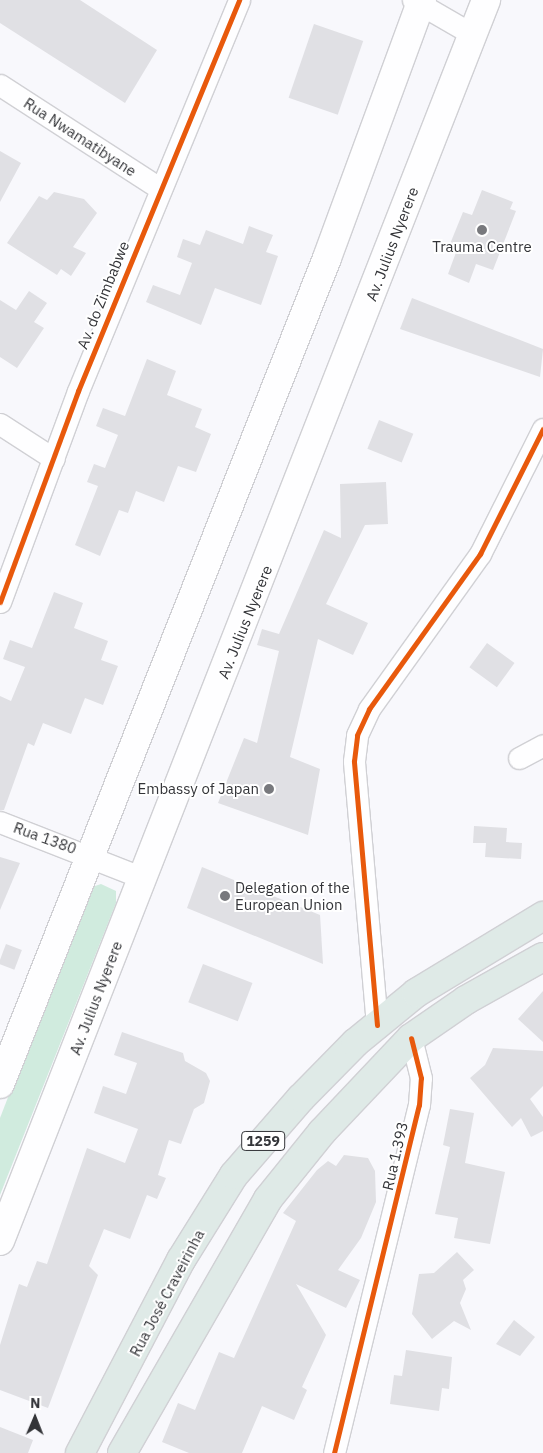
<!DOCTYPE html>
<meta charset="utf-8">
<style>
body{margin:0}
#map{position:relative;width:543px;height:1453px;overflow:hidden;background:#f8f8fc;font-family:"IBM Plex Sans",sans-serif}
div>[style]{position:absolute}
.green>*{inset:0;background:#d0ebde}
.building>*{inset:0;background:#e0e0e4;transform-origin:0 0}
.roads{filter:drop-shadow(1px 0 #d0d0d4) drop-shadow(-1px 0 #d0d0d4) drop-shadow(0 1px #d0d0d4) drop-shadow(0 -1px #d0d0d4)}
.minor>*{height:21px;margin:-10.5px;padding:0 10.5px;transform-origin:10.5px;border-radius:10.5px;background:#fefeff}
.secondary>*{height:28px;margin:-14px;padding:0 14px;transform-origin:14px;border-radius:14px;background:#fefeff}
.primary>*{height:28px;margin:-14px;padding:0 14px;transform-origin:14px;border-radius:14px;background:#dfeae7}
.cycleway>*{height:5px;margin:-2.5px;padding:0 2.5px;transform-origin:2.5px;border-radius:2.5px;background:#e8590c}
.dots>*{width:14px;height:14px;translate:-50% -50%;box-sizing:border-box;border:2px solid #fff;border-radius:50%}
span{translate:-50% -50%;white-space:nowrap;text-align:center;line-height:1.15;-webkit-text-stroke:4px #fff;paint-order:stroke}
.shield-label span{padding:1px 4px;background:#fff;border:1px solid;border-radius:4px;-webkit-text-stroke-width:0}
.shield-label{font-size:14px;color:#333438;font-weight:700}
.street-label{font-size:15px;color:#333438}
.poi-label{font-size:15px;color:#333438}
.right{translate:-100% -50%;text-align:right}
.left{translate:0 -50%;text-align:left}
.north{position:absolute;left:10px;top:1393px;width:50px;height:50px;-webkit-text-stroke:4px #fff;paint-order:stroke;rotate:1deg;font-size:14px;font-weight:700;line-height:20px;text-align:center;color:#333438}
.north::after{content:'';display:block;margin:auto;width:18px;height:22px;background:#333438;clip-path:polygon(50% 0,100% 100%,50% 72%,0 100%)}
</style>
<div id="map">
<div class="green">
<div style="clip-path:polygon(101px 884px,116px 891px,116px 903px,0 1195px,0 1118px,89px 888px)"></div>
</div>
<div class="building">
<div style="clip-path:polygon(0 0,80px 0,157px 50px,125px 103px,0 23px)"></div>
<div style="left:314px;top:24px;width:52px;height:78px;rotate:19deg"></div>
<div style="clip-path:polygon(0 151px,21px 163px,0 202px)"></div>
<div style="clip-path:polygon(482px 190px,513px 202px,510px 209px,516px 211px,493px 270px,476px 264px,469px 283px,448px 274px,458px 247px,450px 244px,463px 212px,472px 215px)"></div>
<div style="clip-path:polygon(54px 192px,84px 199px,97px 213px,73px 247px,86px 253px,71px 276px,61px 269px,57px 275px,7px 243px,39px 196px,47px 200px)"></div>
<div style="clip-path:polygon(249px 226px,273px 235px,266px 252px,278px 256px,261px 305px,215px 288px,201px 325px,146px 302px,153px 285px,180px 295px,192px 263px,177px 257px,183px 239px,200px 245px,206px 230px,243px 244px)"></div>
<div style="clip-path:polygon(29px 291px,47px 303px,34px 322px,44px 328px,17px 368px,0 357px,0 300px,16px 310px)"></div>
<div style="clip-path:polygon(412px 298px,543px 349px,540px 377px,400px 329px)"></div>
<div style="clip-path:polygon(147px 359px,176px 371px,167px 395px,202px 409px,195px 427px,211px 434px,196px 472px,178px 466px,164px 502px,136px 491px,128px 513px,119px 510px,100px 556px,75px 545px,98px 486px,87px 482px,94px 464px,105px 468px,118px 435px,96px 426px,103px 408px,125px 416px)"></div>
<div style="left:379px;top:420px;width:37px;height:31px;rotate:22deg"></div>
<div style="clip-path:polygon(386px 482px,388px 524px,365px 525px,326px 604px,368px 623px,353px 655px,318px 639px,290px 757px,320px 769px,308px 835px,218px 803px,244px 738px,257px 743px,279px 651px,257px 645px,262px 629px,279px 634px,324px 530px,341px 538px,340px 484px)"></div>
<div style="clip-path:polygon(54px 592px,83px 603px,74px 628px,108px 641px,101px 660px,118px 666px,103px 705px,85px 698px,71px 734px,43px 723px,34px 746px,28px 743px,4px 810px,0 810px,0 696px,11px 701px,25px 667px,3px 659px,10px 640px,32px 648px)"></div>
<div style="left:487px;top:643px;width:34px;height:30px;rotate:36deg"></div>
<div style="clip-path:polygon(474px 826px,507px 828px,506px 842px,522px 843px,521px 859px,485px 857px,486px 843px,473px 843px)"></div>
<div style="clip-path:polygon(0 857px,20px 863px,0 910px)"></div>
<div style="clip-path:polygon(202px 867px,320px 915px,323px 964px,187px 908px)"></div>
<div style="left:6px;top:944px;width:17px;height:21px;rotate:21deg"></div>
<div style="left:203px;top:964px;width:53px;height:41px;rotate:21deg"></div>
<div style="clip-path:polygon(543px 991px,543px 1042px,518px 1019px)"></div>
<div style="clip-path:polygon(122px 1032px,183px 1053px,185px 1061px,206px 1073px,210px 1081px,204px 1103px,194px 1109px,181px 1144px,169px 1140px,158px 1175px,166px 1178px,157px 1199px,147px 1195px,130px 1239px,104px 1229px,89px 1266px,98px 1275px,48px 1408px,0 1390px,0 1345px,19px 1284px,27px 1287px,37px 1261px,47px 1264px,87px 1148px,125px 1163px,138px 1129px,94px 1113px,103px 1086px,126px 1094px,137px 1063px,114px 1055px)"></div>
<div style="clip-path:polygon(493px 1048px,543px 1051px,543px 1086px,530px 1099px,543px 1117px,543px 1131px,531px 1137px,521px 1118px,512px 1127px,470px 1078px,485px 1065px)"></div>
<div style="clip-path:polygon(450px 1109px,474px 1113px,465px 1163px,505px 1172px,490px 1244px,454px 1238px,458px 1218px,435px 1214px,450px 1147px,443px 1145px)"></div>
<div style="clip-path:polygon(344px 1155px,368px 1158px,375px 1171px,376px 1202px,361px 1238px,338px 1270px,360px 1280px,346px 1308px,296px 1284px,326px 1335px,302px 1387px,307px 1390px,294px 1420px,262px 1406px,242px 1453px,189px 1453px,162px 1442px,178px 1403px,195px 1410px,219px 1352px,234px 1358px,296px 1221px,283px 1213px,317px 1170px,328px 1161px,336px 1166px)"></div>
<div style="clip-path:polygon(457px 1252px,474px 1270px,463px 1280px,466px 1289px,460px 1303px,471px 1330px,454px 1321px,432px 1339px,412px 1314px,419px 1274px,434px 1273px)"></div>
<div style="clip-path:polygon(514px 1320px,535px 1337px,520px 1356px,496px 1344px)"></div>
<div style="clip-path:polygon(406px 1350px,452px 1357px,449px 1389px,442px 1388px,439px 1411px,390px 1404px,394px 1375px,402px 1376px)"></div>
<div style="clip-path:polygon(0 1427px,33px 1440px,28px 1453px,0 1453px)"></div>
</div>
<div class="roads">
<div class="minor">
<div style="left:413px;top:0;width:68px;rotate:30deg"></div>
<div style="left:0;top:85px;width:189px;rotate:32.9deg"></div>
<div style="left:0;top:424px;width:64px;rotate:32.9deg"></div>
<div style="left:0;top:602px;width:225px;rotate:-69.7deg"></div>
<div style="left:78px;top:391px;width:423px;rotate:-67.6deg"></div>
<div style="left:519px;top:758px;width:27px;rotate:-28deg"></div>
<div style="left:0;top:822px;width:154px;rotate:21.4deg"></div>
<div style="left:377px;top:1025px;width:265px;rotate:-95deg"></div>
<div style="left:354px;top:761px;width:26px;rotate:-83deg"></div>
<div style="left:357px;top:735px;width:29px;rotate:-65deg"></div>
<div style="left:369px;top:709px;width:191px;rotate:-54.4deg"></div>
<div style="left:480px;top:554px;width:140px;rotate:-63.3deg"></div>
<div style="left:334px;top:1453px;width:358px;rotate:-76.3deg"></div>
<div style="left:419px;top:1105px;width:27px;rotate:-86deg"></div>
<div style="left:421px;top:1078px;width:41px;rotate:-104deg"></div>
</div>
<div class="secondary">
<div style="left:0;top:1084px;width:888px;rotate:-68.4deg"></div>
<div style="left:327px;top:258px;width:275px;rotate:-69.8deg"></div>
<div style="left:0;top:1241px;width:1333px;rotate:-68.61deg"></div>
</div>
<div class="primary">
<div style="left:80px;top:1453px;width:218px;rotate:-62.4deg"></div>
<div style="left:181px;top:1260px;width:100px;rotate:-58.1deg"></div>
<div style="left:234px;top:1175px;width:102px;rotate:-49deg"></div>
<div style="left:301px;top:1098px;width:77px;rotate:-45.5deg"></div>
<div style="left:355px;top:1043px;width:79px;rotate:-39.3deg"></div>
<div style="left:416px;top:993px;width:149px;rotate:-31.2deg"></div>
<div style="left:122px;top:1453px;width:293px;rotate:-60.1deg"></div>
<div style="left:268px;top:1199px;width:86px;rotate:-51.1deg"></div>
<div style="left:322px;top:1132px;width:129px;rotate:-46.6deg"></div>
<div style="left:411px;top:1038px;width:67px;rotate:-34.6deg"></div>
<div style="left:466px;top:1000px;width:88px;rotate:-29.2deg"></div>
</div>
</div>
<div class="cycleway">
<div style="left:0;top:602px;width:225px;rotate:-69.7deg"></div>
<div style="left:78px;top:391px;width:423px;rotate:-67.6deg"></div>
<div style="left:377px;top:1025px;width:265px;rotate:-95deg"></div>
<div style="left:354px;top:761px;width:26px;rotate:-83deg"></div>
<div style="left:357px;top:735px;width:29px;rotate:-65deg"></div>
<div style="left:369px;top:709px;width:191px;rotate:-54.4deg"></div>
<div style="left:480px;top:554px;width:140px;rotate:-63.3deg"></div>
<div style="left:334px;top:1453px;width:358px;rotate:-76.3deg"></div>
<div style="left:419px;top:1105px;width:27px;rotate:-86deg"></div>
<div style="left:421px;top:1078px;width:41px;rotate:-104deg"></div>
</div>
<div class="dots">
<div style="left:482px;top:230px;background:#78797d"></div>
<div style="left:269px;top:789px;background:#78797d"></div>
<div style="left:225px;top:896px;background:#78797d"></div>
</div>
<div class="shield-label">
<span style="left:263px;top:1141px">1259</span>
</div>
<div class="street-label">
<span style="left:80px;top:137px;rotate:33deg">Rua Nwamatibyane</span>
<span style="left:392px;top:244px;rotate:-69deg">Av. Julius Nyerere</span>
<span style="left:103px;top:295px;rotate:-68deg">Av. do Zimbabwe</span>
<span style="left:245px;top:622px;rotate:-68deg">Av. Julius Nyerere</span>
<span style="left:45px;top:838px;rotate:20deg">Rua 1380</span>
<span style="left:96px;top:998px;rotate:-69deg">Av. Julius Nyerere</span>
<span style="left:395px;top:1156px;rotate:-77deg">Rua 1.393</span>
<span style="left:167px;top:1293px;rotate:-62deg">Rua José Craveirinha</span>
</div>
<div class="poi-label">
<span style="left:482px;top:247px">Trauma Centre</span>
<span class="right" style="left:259px;top:789px">Embassy of Japan</span>
<span class="left" style="left:235px;top:896px">Delegation of the<br>European Union</span>
</div>
<div class="north">N</div>
</div>
